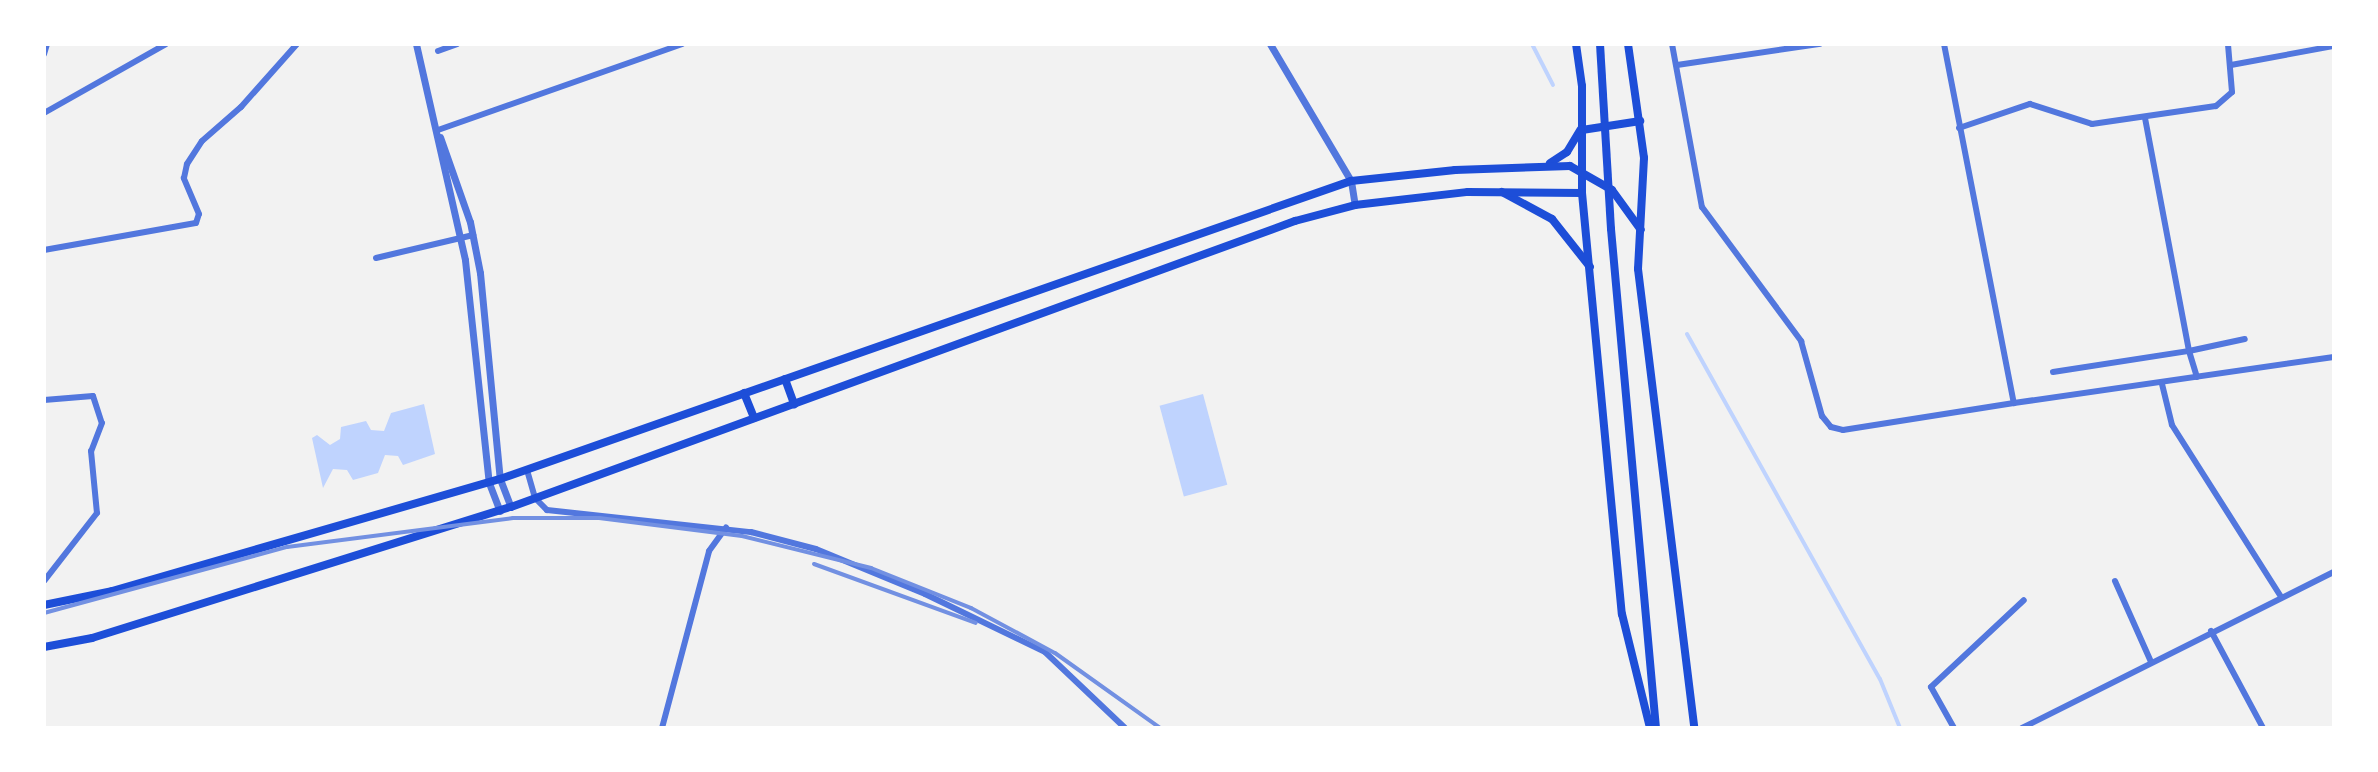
<!DOCTYPE html>
<style>
body{margin:0}
#map{position:relative;width:2378px;height:772px;overflow:hidden;background:#f2f2f2;font-family:"Varela Round",sans-serif}
div>[style]{position:absolute}
.water>*{inset:0;background:#bfd3fe;transform-origin:0 0}
.stream>*{height:4px;margin:-2px;padding:0 2px;transform-origin:2px;border-radius:2px;background:#bfd3fe}
.minor>*{height:6px;margin:-3px;padding:0 3px;transform-origin:3px;border-radius:3px;background:#5277de}
.tertiary>*{height:7px;margin:-3.5px;padding:0 3.5px;transform-origin:3.5px;border-radius:3.5px;background:#5277de}
.secondary>*{height:8px;margin:-4px;padding:0 4px;transform-origin:4px;border-radius:4px;background:#1d4ed8}
.rail>*{height:4px;margin:-2px;padding:0 2px;transform-origin:2px;border-radius:2px;background:#7290e2}
span{translate:-50% -50%;white-space:nowrap;text-align:center;line-height:1.15;-webkit-text-stroke:7px #fff;paint-order:stroke}
.frame{position:absolute;inset:0;border:46px solid #fff;pointer-events:none}
</style>
<div id="map">
<div class="water">
<div style="left:1203px;top:394px;width:94px;height:45px;rotate:75deg"></div>
<div style="clip-path:polygon(424px 404px,435px 454px,403px 465px,398px 456px,385px 455px,378px 473px,353px 480px,347px 470px,333px 469px,323px 488px,312px 438px,317px 435px,330px 445px,340px 439px,341px 427px,366px 421px,371px 430px,384px 431px,391px 413px)"></div>
</div>
<div class="stream">
<div style="left:1532px;top:44px;width:46px;rotate:62.9deg"></div>
<div style="left:1687px;top:334px;width:395px;rotate:60.8deg"></div>
<div style="left:1880px;top:679px;width:53px;rotate:67.8deg"></div>
</div>
<div class="minor">
<div style="left:1672px;top:44px;width:166px;rotate:79.6deg"></div>
<div style="left:1702px;top:207px;width:167px;rotate:53.5deg"></div>
<div style="left:1801px;top:341px;width:78px;rotate:74.4deg"></div>
<div style="left:1822px;top:416px;width:14px;rotate:51deg"></div>
<div style="left:1831px;top:427px;width:12px;rotate:14deg"></div>
<div style="left:1843px;top:430px;width:173px;rotate:-9deg"></div>
<div style="left:1944px;top:44px;width:366px;rotate:79deg"></div>
<div style="left:2014px;top:403px;width:323px;rotate:-8.2deg"></div>
<div style="left:438px;top:51px;width:20px;rotate:-20deg"></div>
<div style="left:44px;top:54px;width:10px;rotate:-73deg"></div>
<div style="left:1677px;top:65px;width:145px;rotate:-8.4deg"></div>
<div style="left:2231px;top:65px;width:105px;rotate:-10.5deg"></div>
<div style="left:44px;top:113px;width:140px;rotate:-29.5deg"></div>
<div style="left:2145px;top:118px;width:237px;rotate:79.3deg"></div>
<div style="left:2189px;top:351px;width:57px;rotate:-12.1deg"></div>
<div style="left:1959px;top:128px;width:75px;rotate:-18.7deg"></div>
<div style="left:2030px;top:104px;width:65px;rotate:17.9deg"></div>
<div style="left:2092px;top:124px;width:125px;rotate:-8.3deg"></div>
<div style="left:2216px;top:106px;width:21px;rotate:-41deg"></div>
<div style="left:2232px;top:92px;width:48px;rotate:-94.8deg"></div>
<div style="left:438px;top:130px;width:259px;rotate:-19.4deg"></div>
<div style="left:44px;top:250px;width:154px;rotate:-10.1deg"></div>
<div style="left:196px;top:223px;width:9px;rotate:-72deg"></div>
<div style="left:199px;top:214px;width:39px;rotate:-113deg"></div>
<div style="left:184px;top:178px;width:14px;rotate:-78deg"></div>
<div style="left:187px;top:164px;width:27px;rotate:-57deg"></div>
<div style="left:202px;top:141px;width:52px;rotate:-41.1deg"></div>
<div style="left:241px;top:107px;width:84px;rotate:-48.4deg"></div>
<div style="left:376px;top:258px;width:100px;rotate:-13.3deg"></div>
<div style="left:2053px;top:372px;width:138px;rotate:-8.8deg"></div>
<div style="left:2189px;top:351px;width:27px;rotate:73deg"></div>
<div style="left:2162px;top:384px;width:42px;rotate:76.3deg"></div>
<div style="left:2172px;top:425px;width:204px;rotate:57.6deg"></div>
<div style="left:44px;top:400px;width:49px;rotate:-4.7deg"></div>
<div style="left:93px;top:396px;width:28px;rotate:72deg"></div>
<div style="left:102px;top:423px;width:30px;rotate:111deg"></div>
<div style="left:91px;top:451px;width:62px;rotate:84.5deg"></div>
<div style="left:97px;top:513px;width:86px;rotate:127.9deg"></div>
<div style="left:527px;top:470px;width:29px;rotate:74deg"></div>
<div style="left:535px;top:498px;width:17px;rotate:45deg"></div>
<div style="left:547px;top:510px;width:205px;rotate:6.2deg"></div>
<div style="left:751px;top:532px;width:67px;rotate:14.7deg"></div>
<div style="left:816px;top:549px;width:118px;rotate:22.4deg"></div>
<div style="left:925px;top:594px;width:133px;rotate:25.8deg"></div>
<div style="left:1045px;top:652px;width:110px;rotate:43.5deg"></div>
<div style="left:2115px;top:581px;width:89px;rotate:66deg"></div>
<div style="left:2211px;top:631px;width:110px;rotate:61.8deg"></div>
<div style="left:662px;top:728px;width:183px;rotate:-75.1deg"></div>
<div style="left:709px;top:551px;width:29px;rotate:-54deg"></div>
<div style="left:1954px;top:728px;width:47px;rotate:-119.3deg"></div>
<div style="left:1931px;top:687px;width:127px;rotate:-43.1deg"></div>
<div style="left:2022px;top:728px;width:349px;rotate:-26.6deg"></div>
</div>
<div class="tertiary">
<div style="left:416px;top:44px;width:221px;rotate:77.2deg"></div>
<div style="left:465px;top:260px;width:224px;rotate:83.9deg"></div>
<div style="left:489px;top:483px;width:30px;rotate:69deg"></div>
<div style="left:1270px;top:44px;width:159px;rotate:59.4deg"></div>
<div style="left:1351px;top:181px;width:24px;rotate:81deg"></div>
<div style="left:440px;top:137px;width:90px;rotate:70.6deg"></div>
<div style="left:470px;top:222px;width:52px;rotate:78.9deg"></div>
<div style="left:480px;top:273px;width:207px;rotate:84.5deg"></div>
<div style="left:500px;top:479px;width:30px;rotate:69deg"></div>
</div>
<div class="secondary">
<div style="left:1576px;top:44px;width:42px;rotate:81.9deg"></div>
<div style="left:1582px;top:86px;width:107px;rotate:90deg"></div>
<div style="left:1582px;top:193px;width:423px;rotate:84.6deg"></div>
<div style="left:1622px;top:614px;width:117px;rotate:76.2deg"></div>
<div style="left:1600px;top:44px;width:185px;rotate:86.6deg"></div>
<div style="left:1611px;top:229px;width:501px;rotate:84.85deg"></div>
<div style="left:1628px;top:44px;width:115px;rotate:82deg"></div>
<div style="left:1644px;top:158px;width:111px;rotate:93.1deg"></div>
<div style="left:1638px;top:269px;width:462px;rotate:83deg"></div>
<div style="left:1582px;top:130px;width:59px;rotate:-8.8deg"></div>
<div style="left:1550px;top:163px;width:20px;rotate:-33deg"></div>
<div style="left:1567px;top:152px;width:26px;rotate:-59deg"></div>
<div style="left:1502px;top:192px;width:57px;rotate:28.4deg"></div>
<div style="left:1552px;top:219px;width:61px;rotate:51.6deg"></div>
<div style="left:785px;top:379px;width:27px;rotate:70deg"></div>
<div style="left:744px;top:393px;width:27px;rotate:68deg"></div>
<div style="left:44px;top:605px;width:69px;rotate:-11.6deg"></div>
<div style="left:112px;top:591px;width:404px;rotate:-16.1deg"></div>
<div style="left:500px;top:479px;width:902px;rotate:-19.3deg"></div>
<div style="left:1351px;top:181px;width:105px;rotate:-6deg"></div>
<div style="left:1455px;top:170px;width:115px;rotate:-2deg"></div>
<div style="left:1570px;top:166px;width:48px;rotate:29.7deg"></div>
<div style="left:1612px;top:190px;width:49px;rotate:54.1deg"></div>
<div style="left:44px;top:647px;width:49px;rotate:-10.6deg"></div>
<div style="left:92px;top:638px;width:439px;rotate:-17.4deg"></div>
<div style="left:511px;top:507px;width:835px;rotate:-20.04deg"></div>
<div style="left:1295px;top:221px;width:62px;rotate:-14.9deg"></div>
<div style="left:1355px;top:205px;width:114px;rotate:-6.6deg"></div>
<div style="left:1468px;top:192px;width:114px;rotate:0.5deg"></div>
</div>
<div class="rail">
<div style="left:814px;top:564px;width:172px;rotate:20deg"></div>
<div style="left:44px;top:613px;width:252px;rotate:-15.2deg"></div>
<div style="left:287px;top:547px;width:228px;rotate:-7.3deg"></div>
<div style="left:513px;top:518px;width:86px"></div>
<div style="left:599px;top:518px;width:144px;rotate:7.2deg"></div>
<div style="left:742px;top:536px;width:133px;rotate:13.9deg"></div>
<div style="left:871px;top:568px;width:108px;rotate:21.8deg"></div>
<div style="left:971px;top:608px;width:95px;rotate:28.2deg"></div>
<div style="left:1055px;top:653px;width:129px;rotate:35.5deg"></div>
</div>
<div class="frame"></div>
</div>
